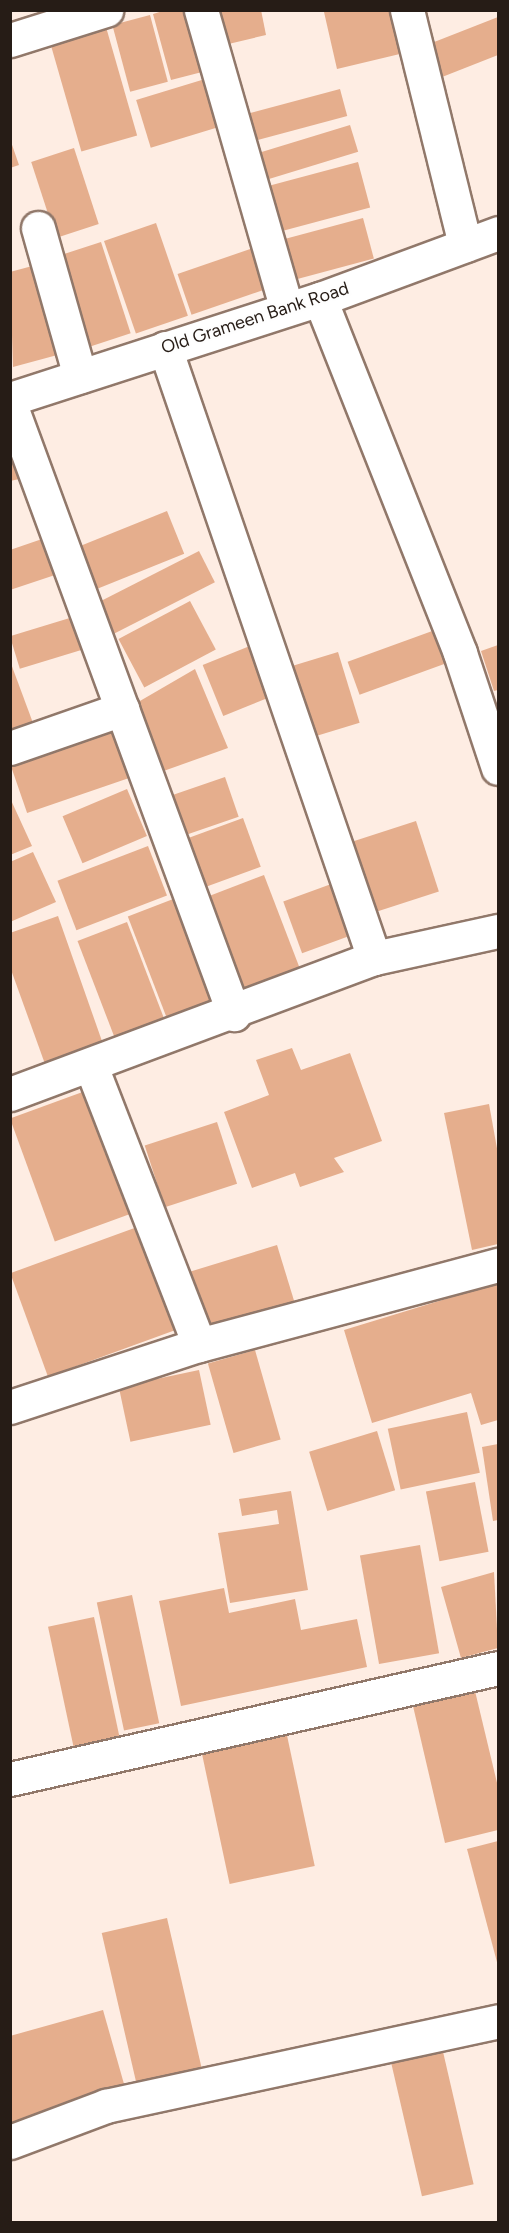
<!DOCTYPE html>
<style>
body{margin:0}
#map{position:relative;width:509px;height:2233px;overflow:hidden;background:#feede3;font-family:Figtree,sans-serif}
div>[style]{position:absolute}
.building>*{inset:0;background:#e5ae8d;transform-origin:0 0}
.roads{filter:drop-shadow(2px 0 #91786a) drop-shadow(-2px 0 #91786a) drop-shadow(0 2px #91786a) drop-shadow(0 -2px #91786a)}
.minor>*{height:33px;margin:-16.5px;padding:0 16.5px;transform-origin:16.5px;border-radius:16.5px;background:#fff}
span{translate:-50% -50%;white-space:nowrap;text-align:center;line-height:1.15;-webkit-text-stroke:5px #fefefe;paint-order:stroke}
.street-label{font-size:18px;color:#261c16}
.frame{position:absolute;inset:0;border:12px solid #261c16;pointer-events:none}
</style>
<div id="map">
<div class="building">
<div style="clip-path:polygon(166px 10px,190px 10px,206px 71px,171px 80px,153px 14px)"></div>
<div style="clip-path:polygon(212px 10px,261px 10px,266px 35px,220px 46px)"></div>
<div style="clip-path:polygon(395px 10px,404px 53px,337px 69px,324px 12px)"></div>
<div style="left:150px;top:15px;width:69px;height:39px;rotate:75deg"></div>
<div style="clip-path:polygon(498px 17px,498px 55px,437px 79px,424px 46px)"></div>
<div style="left:106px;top:27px;width:113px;height:58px;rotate:74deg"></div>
<div style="left:205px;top:79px;width:50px;height:72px;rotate:73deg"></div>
<div style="left:340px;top:89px;width:28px;height:98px;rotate:75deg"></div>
<div style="left:350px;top:125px;width:28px;height:95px;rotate:73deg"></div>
<div style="clip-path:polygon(10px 139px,19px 165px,10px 168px)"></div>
<div style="left:74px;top:148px;width:80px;height:45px;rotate:72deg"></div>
<div style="left:358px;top:162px;width:47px;height:92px;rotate:75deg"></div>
<div style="left:363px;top:218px;width:42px;height:83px;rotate:75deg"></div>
<div style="left:156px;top:223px;width:98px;height:55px;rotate:71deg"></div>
<div style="left:101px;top:242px;width:96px;height:48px;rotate:72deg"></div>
<div style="left:256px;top:247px;width:43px;height:83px;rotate:71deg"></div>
<div style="clip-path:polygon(36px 265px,61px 354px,13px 367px,10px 272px)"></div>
<div style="clip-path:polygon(10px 432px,24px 478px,10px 481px)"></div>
<div style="left:167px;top:511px;width:46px;height:97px;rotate:68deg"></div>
<div style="clip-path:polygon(45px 538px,58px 574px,10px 590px,10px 550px)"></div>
<div style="left:199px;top:551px;width:35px;height:115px;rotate:63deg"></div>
<div style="left:190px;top:601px;width:55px;height:81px;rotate:62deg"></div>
<div style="left:73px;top:617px;width:34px;height:66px;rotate:73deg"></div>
<div style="left:435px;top:630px;width:35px;height:93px;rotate:70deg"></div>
<div style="left:262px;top:641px;width:55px;height:64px;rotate:68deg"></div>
<div style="clip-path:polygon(498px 645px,498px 690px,494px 691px,481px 651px)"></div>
<div style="left:338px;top:652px;width:74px;height:54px;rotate:73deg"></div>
<div style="clip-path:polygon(10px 661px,33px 723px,10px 731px)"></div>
<div style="clip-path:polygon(195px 669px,228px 748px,158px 773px,133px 705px)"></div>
<div style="left:117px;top:724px;width:55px;height:114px;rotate:71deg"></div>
<div style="left:225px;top:777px;width:42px;height:60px;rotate:71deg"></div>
<div style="left:127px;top:789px;width:51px;height:70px;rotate:67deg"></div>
<div style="clip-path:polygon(10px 798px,32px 846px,10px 855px)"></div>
<div style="left:243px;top:818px;width:52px;height:64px;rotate:70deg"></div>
<div style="left:416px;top:821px;width:74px;height:73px;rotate:72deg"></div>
<div style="left:148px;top:846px;width:53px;height:97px;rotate:69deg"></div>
<div style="clip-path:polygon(33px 852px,56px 902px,10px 922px,10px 862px)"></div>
<div style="left:264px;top:875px;width:99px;height:65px;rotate:69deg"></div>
<div style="left:334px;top:883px;width:55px;height:54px;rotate:70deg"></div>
<div style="left:181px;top:896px;width:109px;height:57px;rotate:69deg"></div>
<div style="clip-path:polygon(58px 916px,103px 1044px,45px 1064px,10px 967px,10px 933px)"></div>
<div style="left:127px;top:922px;width:108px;height:53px;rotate:69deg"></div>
<div style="clip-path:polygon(292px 1048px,301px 1070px,350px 1053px,382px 1141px,334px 1158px,344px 1172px,300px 1187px,295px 1173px,252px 1188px,224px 1112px,269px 1095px,256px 1060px)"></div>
<div style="left:88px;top:1090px;width:131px;height:83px;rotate:70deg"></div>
<div style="clip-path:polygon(489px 1104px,498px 1154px,498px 1244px,472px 1250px,444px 1113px)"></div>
<div style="left:217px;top:1122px;width:65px;height:76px;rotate:72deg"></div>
<div style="left:140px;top:1226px;width:110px;height:138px;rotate:70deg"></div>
<div style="left:277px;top:1245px;width:62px;height:92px;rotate:73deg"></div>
<div style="clip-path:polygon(498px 1283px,498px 1420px,481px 1425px,471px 1393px,372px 1423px,344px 1330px)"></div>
<div style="left:255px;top:1350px;width:93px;height:49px;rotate:74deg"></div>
<div style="left:199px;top:1370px;width:56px;height:82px;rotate:78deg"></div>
<div style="left:467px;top:1412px;width:62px;height:81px;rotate:78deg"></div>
<div style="left:377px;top:1431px;width:62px;height:71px;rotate:73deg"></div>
<div style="clip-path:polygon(498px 1444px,498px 1520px,493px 1521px,482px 1447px)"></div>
<div style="left:475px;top:1482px;width:71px;height:50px;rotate:79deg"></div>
<div style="clip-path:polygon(291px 1491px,308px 1590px,230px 1603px,218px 1533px,279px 1524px,277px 1510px,242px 1516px,239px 1499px)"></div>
<div style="left:420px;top:1545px;width:110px;height:61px;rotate:80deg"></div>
<div style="clip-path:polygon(494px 1572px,498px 1648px,461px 1658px,441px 1587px)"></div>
<div style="clip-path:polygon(224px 1588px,229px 1613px,295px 1599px,301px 1630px,357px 1619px,367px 1667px,181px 1706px,159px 1601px)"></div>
<div style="left:132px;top:1595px;width:131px;height:36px;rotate:78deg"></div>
<div style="left:94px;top:1617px;width:126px;height:47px;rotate:78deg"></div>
<div style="clip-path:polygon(475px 1691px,498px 1787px,498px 1830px,445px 1843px,413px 1706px)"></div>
<div style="left:285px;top:1726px;width:143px;height:87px;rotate:78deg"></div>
<div style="clip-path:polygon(498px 1841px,498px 1966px,467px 1849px)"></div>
<div style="left:167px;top:1918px;width:155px;height:67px;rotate:77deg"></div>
<div style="clip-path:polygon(103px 2010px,126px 2091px,10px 2123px,10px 2036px)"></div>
<div style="left:441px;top:2043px;width:145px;height:53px;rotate:77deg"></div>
</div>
<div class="roads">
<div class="minor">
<div style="left:201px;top:10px;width:311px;rotate:74deg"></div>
<div style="left:407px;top:10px;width:242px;rotate:76.1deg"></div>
<div style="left:10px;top:40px;width:101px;rotate:-17.4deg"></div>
<div style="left:38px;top:228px;width:154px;rotate:74.2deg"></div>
<div style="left:320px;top:299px;width:381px;rotate:68.4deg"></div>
<div style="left:460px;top:653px;width:121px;rotate:71.7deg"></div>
<div style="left:165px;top:348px;width:645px;rotate:71.09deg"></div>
<div style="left:10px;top:399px;width:326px;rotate:-17.9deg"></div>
<div style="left:320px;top:299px;width:190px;rotate:-20.3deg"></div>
<div style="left:10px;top:404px;width:650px;rotate:69.84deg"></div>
<div style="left:10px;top:748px;width:119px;rotate:-19.2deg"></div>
<div style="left:91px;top:1066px;width:299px;rotate:68.8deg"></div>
<div style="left:10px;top:1094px;width:389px;rotate:-20.5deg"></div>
<div style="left:374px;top:958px;width:127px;rotate:-12.3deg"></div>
<div style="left:10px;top:1407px;width:199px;rotate:-18.2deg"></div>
<div style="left:199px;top:1345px;width:310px;rotate:-15deg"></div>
<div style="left:10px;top:1779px;width:500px;rotate:-12.81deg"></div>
<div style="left:10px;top:2142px;width:103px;rotate:-20.6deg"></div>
<div style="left:106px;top:2106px;width:401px;rotate:-12.2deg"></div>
</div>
</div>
<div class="street-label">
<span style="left:255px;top:318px;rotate:-18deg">Old Grameen Bank Road</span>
</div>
<div class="frame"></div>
</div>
